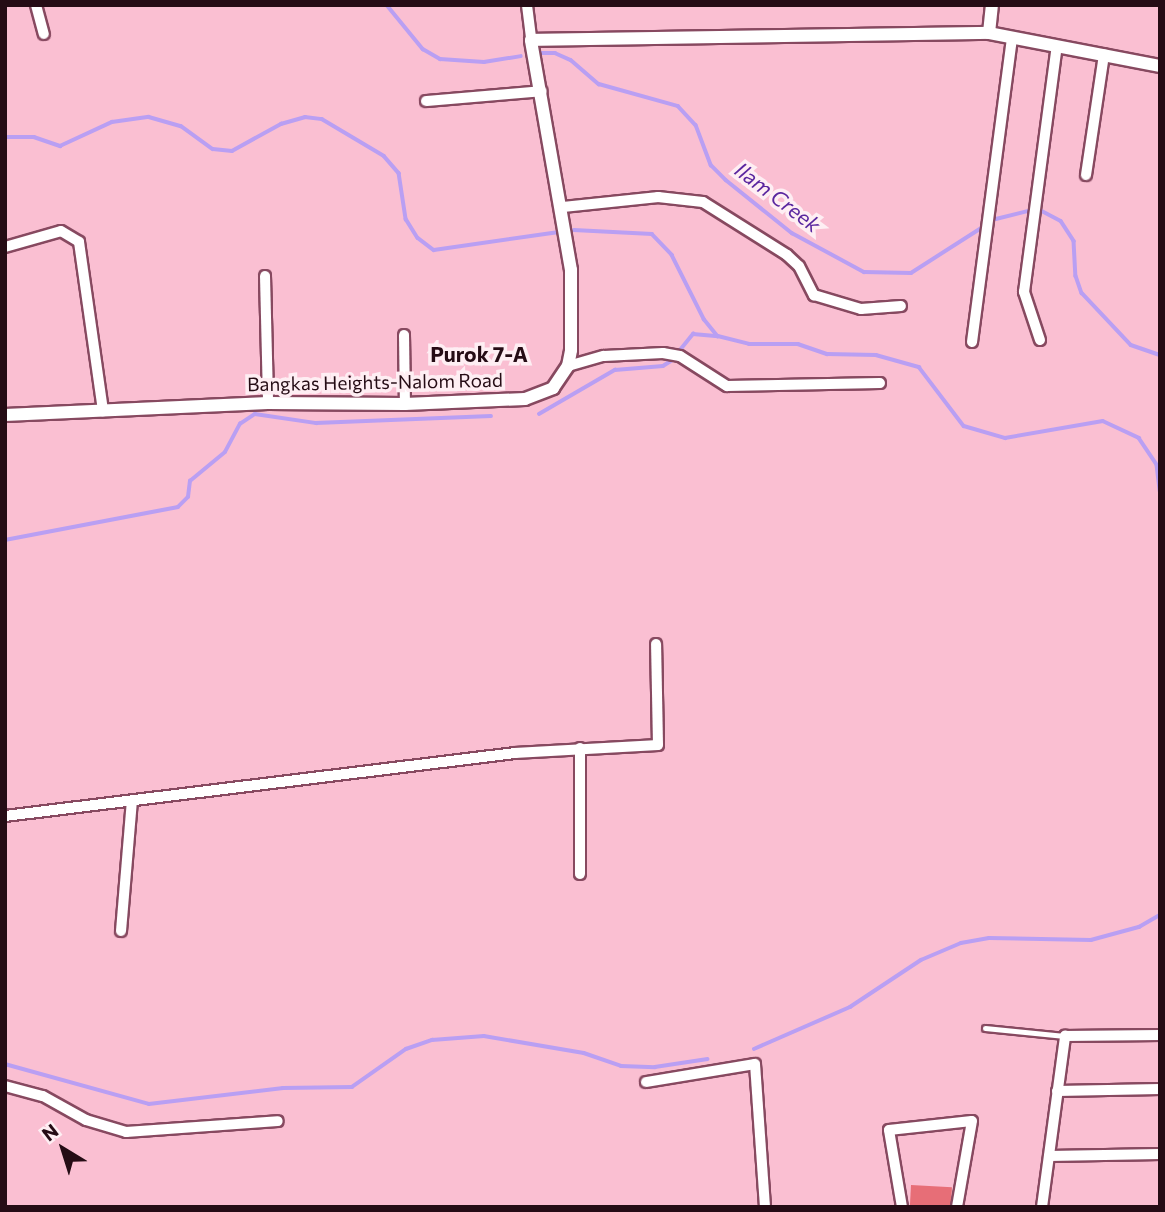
<!DOCTYPE html>
<style>
body{margin:0}
#map{position:relative;width:1165px;height:1212px;overflow:hidden;background:#fabfd2;font-family:Commissioner,sans-serif}
div>[style]{position:absolute}
.stream>*{height:3.5px;margin:-1.75px;padding:0 1.75px;transform-origin:1.75px;border-radius:1.75px;background:#b99ff3}
.building>*{inset:0;background:#e76e77;transform-origin:0 0}
.roads{filter:drop-shadow(2px 0 #874960) drop-shadow(-2px 0 #874960) drop-shadow(0 2px #874960) drop-shadow(0 -2px #874960)}
.service>*{height:5px;margin:-2.5px;padding:0 2.5px;transform-origin:2.5px;border-radius:2.5px;background:#fff}
.minor>*{height:10px;margin:-5px;padding:0 5px;transform-origin:5px;border-radius:5px;background:#fff}
.tertiary>*{height:12px;margin:-6px;padding:0 6px;transform-origin:6px;border-radius:6px;background:#fff}
span{translate:-50% -50%;white-space:nowrap;text-align:center;line-height:1.15;-webkit-text-stroke:7px #feeef3;paint-order:stroke}
.street-label{font-size:19px;color:#250c15}
.water-label{font-size:21px;color:#5a269f;font-style:italic}
.neighbourhood-label{font-size:21px;color:#250c15;font-weight:700}
.frame{position:absolute;inset:0;border:7px solid #250c15;pointer-events:none}
.north{position:absolute;left:28px;top:1114px;width:70px;height:70px;-webkit-text-stroke:5px #feeef3;paint-order:stroke;rotate:322deg;font-size:19px;font-weight:700;line-height:28px;text-align:center;color:#250c15}
.north::after{content:'';display:block;margin:auto;width:24px;height:32px;background:#250c15;clip-path:polygon(50% 0,100% 100%,50% 72%,0 100%)}
</style>
<div id="map">
<div class="stream">
<div style="left:387px;top:5px;width:57px;rotate:50.7deg"></div>
<div style="left:423px;top:49px;width:20px;rotate:30deg"></div>
<div style="left:440px;top:59px;width:44px;rotate:3.9deg"></div>
<div style="left:484px;top:62px;width:37px;rotate:-9deg"></div>
<div style="left:539px;top:53px;width:16px"></div>
<div style="left:555px;top:53px;width:17px;rotate:24deg"></div>
<div style="left:571px;top:60px;width:37px;rotate:41deg"></div>
<div style="left:599px;top:84px;width:82px;rotate:15.6deg"></div>
<div style="left:678px;top:106px;width:26px;rotate:47deg"></div>
<div style="left:696px;top:125px;width:43px;rotate:69.4deg"></div>
<div style="left:711px;top:165px;width:21px;rotate:45deg"></div>
<div style="left:726px;top:180px;width:85px;rotate:38.8deg"></div>
<div style="left:792px;top:233px;width:82px;rotate:28.4deg"></div>
<div style="left:864px;top:272px;width:47px;rotate:1.2deg"></div>
<div style="left:911px;top:273px;width:89px;rotate:-32.6deg"></div>
<div style="left:5px;top:137px;width:29px"></div>
<div style="left:34px;top:137px;width:28px;rotate:19deg"></div>
<div style="left:60px;top:146px;width:57px;rotate:-24.8deg"></div>
<div style="left:112px;top:122px;width:37px;rotate:-8deg"></div>
<div style="left:149px;top:117px;width:33px;rotate:16deg"></div>
<div style="left:181px;top:126px;width:39px;rotate:36deg"></div>
<div style="left:213px;top:149px;width:19px;rotate:6deg"></div>
<div style="left:232px;top:151px;width:56px;rotate:-28.9deg"></div>
<div style="left:281px;top:124px;width:25px;rotate:-16deg"></div>
<div style="left:305px;top:117px;width:17px;rotate:7deg"></div>
<div style="left:322px;top:119px;width:72px;rotate:30.8deg"></div>
<div style="left:384px;top:156px;width:23px;rotate:49deg"></div>
<div style="left:399px;top:173px;width:47px;rotate:81.3deg"></div>
<div style="left:406px;top:219px;width:22px;rotate:58deg"></div>
<div style="left:418px;top:238px;width:20px;rotate:37deg"></div>
<div style="left:434px;top:250px;width:126px;rotate:-8.2deg"></div>
<div style="left:1042px;top:211px;width:21px;rotate:28deg"></div>
<div style="left:1061px;top:221px;width:24px;rotate:57deg"></div>
<div style="left:1074px;top:241px;width:35px;rotate:87deg"></div>
<div style="left:1076px;top:276px;width:18px;rotate:71deg"></div>
<div style="left:1082px;top:293px;width:71px;rotate:46.7deg"></div>
<div style="left:1131px;top:345px;width:31px;rotate:19deg"></div>
<div style="left:996px;top:219px;width:38px;rotate:-14deg"></div>
<div style="left:574px;top:230px;width:78px;rotate:2.9deg"></div>
<div style="left:652px;top:234px;width:29px;rotate:46deg"></div>
<div style="left:672px;top:255px;width:72px;rotate:63.4deg"></div>
<div style="left:704px;top:319px;width:22px;rotate:51deg"></div>
<div style="left:718px;top:336px;width:32px;rotate:14deg"></div>
<div style="left:749px;top:344px;width:49px"></div>
<div style="left:798px;top:344px;width:31px;rotate:19deg"></div>
<div style="left:827px;top:354px;width:49px;rotate:1.2deg"></div>
<div style="left:876px;top:355px;width:45px;rotate:15.6deg"></div>
<div style="left:919px;top:367px;width:74px;rotate:52.7deg"></div>
<div style="left:964px;top:426px;width:43px;rotate:16.3deg"></div>
<div style="left:1005px;top:438px;width:99px;rotate:-9.8deg"></div>
<div style="left:1103px;top:421px;width:40px;rotate:25deg"></div>
<div style="left:1139px;top:438px;width:32px;rotate:56deg"></div>
<div style="left:1157px;top:465px;width:26px;rotate:83deg"></div>
<div style="left:680px;top:350px;width:21px;rotate:-51deg"></div>
<div style="left:693px;top:334px;width:25px;rotate:5deg"></div>
<div style="left:539px;top:414px;width:88px;rotate:-30.1deg"></div>
<div style="left:615px;top:370px;width:48px;rotate:-4.8deg"></div>
<div style="left:663px;top:366px;width:13px;rotate:-32deg"></div>
<div style="left:5px;top:540px;width:176px;rotate:-10.8deg"></div>
<div style="left:178px;top:507px;width:14px;rotate:-45deg"></div>
<div style="left:188px;top:497px;width:16px;rotate:-83deg"></div>
<div style="left:190px;top:481px;width:45px;rotate:-39.6deg"></div>
<div style="left:225px;top:452px;width:32px;rotate:-62deg"></div>
<div style="left:240px;top:424px;width:18px;rotate:-34deg"></div>
<div style="left:255px;top:414px;width:62px;rotate:8.4deg"></div>
<div style="left:316px;top:423px;width:175px;rotate:-2.3deg"></div>
<div style="left:754px;top:1049px;width:105px;rotate:-23.6deg"></div>
<div style="left:850px;top:1007px;width:85px;rotate:-33.5deg"></div>
<div style="left:921px;top:960px;width:43px;rotate:-23deg"></div>
<div style="left:961px;top:943px;width:28px;rotate:-10deg"></div>
<div style="left:989px;top:938px;width:102px;rotate:1.1deg"></div>
<div style="left:1091px;top:940px;width:50px;rotate:-15.2deg"></div>
<div style="left:1139px;top:927px;width:24px;rotate:-30deg"></div>
<div style="left:5px;top:1064px;width:149px;rotate:15.5deg"></div>
<div style="left:149px;top:1104px;width:135px;rotate:-6.8deg"></div>
<div style="left:283px;top:1088px;width:69px;rotate:-0.8deg"></div>
<div style="left:352px;top:1087px;width:66px;rotate:-35.1deg"></div>
<div style="left:406px;top:1049px;width:28px;rotate:-19deg"></div>
<div style="left:432px;top:1040px;width:52px;rotate:-4.4deg"></div>
<div style="left:484px;top:1036px;width:101px;rotate:9.6deg"></div>
<div style="left:584px;top:1053px;width:39px;rotate:19deg"></div>
<div style="left:621px;top:1066px;width:34px;rotate:2deg"></div>
<div style="left:655px;top:1067px;width:53px;rotate:-8.7deg"></div>
</div>
<div class="building">
<div style="left:911px;top:1185px;width:41px;height:22px;rotate:3deg"></div>
</div>
<div class="roads">
<div class="service">
<div style="left:985px;top:1028px;width:80px;rotate:5.7deg"></div>
</div>
<div class="minor">
<div style="left:36px;top:5px;width:30px;rotate:75deg"></div>
<div style="left:527px;top:5px;width:35px;rotate:83deg"></div>
<div style="left:426px;top:101px;width:116px;rotate:-4.9deg"></div>
<div style="left:1086px;top:175px;width:122px;rotate:-81.5deg"></div>
<div style="left:563px;top:207px;width:96px;rotate:-6deg"></div>
<div style="left:658px;top:197px;width:45px;rotate:6.3deg"></div>
<div style="left:703px;top:202px;width:99px;rotate:32.2deg"></div>
<div style="left:787px;top:255px;width:16px;rotate:43deg"></div>
<div style="left:799px;top:266px;width:33px;rotate:63deg"></div>
<div style="left:814px;top:295px;width:49px;rotate:16.6deg"></div>
<div style="left:861px;top:309px;width:40px;rotate:-4.3deg"></div>
<div style="left:5px;top:247px;width:58px;rotate:-15.9deg"></div>
<div style="left:61px;top:231px;width:21px;rotate:31deg"></div>
<div style="left:79px;top:242px;width:171px;rotate:81.9deg"></div>
<div style="left:265px;top:276px;width:127px;rotate:88.6deg"></div>
<div style="left:404px;top:335px;width:69px;rotate:89.2deg"></div>
<div style="left:1040px;top:340px;width:51px;rotate:-108.4deg"></div>
<div style="left:1024px;top:292px;width:248px;rotate:-82.4deg"></div>
<div style="left:972px;top:342px;width:307px;rotate:-82.5deg"></div>
<div style="left:568px;top:366px;width:37px;rotate:-16deg"></div>
<div style="left:604px;top:356px;width:59px;rotate:-2.9deg"></div>
<div style="left:663px;top:353px;width:17px;rotate:10deg"></div>
<div style="left:680px;top:356px;width:56px;rotate:32.6deg"></div>
<div style="left:727px;top:386px;width:153px;rotate:-1.1deg"></div>
<div style="left:5px;top:816px;width:514px;rotate:-7.04deg"></div>
<div style="left:515px;top:753px;width:143px;rotate:-3.2deg"></div>
<div style="left:658px;top:745px;width:101px;rotate:-91.1deg"></div>
<div style="left:580px;top:874px;width:126px;rotate:-90deg"></div>
<div style="left:121px;top:931px;width:130px;rotate:-85.2deg"></div>
<div style="left:646px;top:1082px;width:110px;rotate:-9.4deg"></div>
<div style="left:755px;top:1064px;width:143px;rotate:86deg"></div>
<div style="left:5px;top:1086px;width:39px;rotate:15deg"></div>
<div style="left:43px;top:1096px;width:49px;rotate:29.2deg"></div>
<div style="left:86px;top:1120px;width:42px;rotate:16.7deg"></div>
<div style="left:126px;top:1132px;width:152px;rotate:-4.1deg"></div>
<div style="left:1057px;top:1091px;width:103px;rotate:-1.1deg"></div>
<div style="left:1049px;top:1156px;width:111px;rotate:-1deg"></div>
<div style="left:902px;top:1207px;width:78px;rotate:-99.6deg"></div>
<div style="left:889px;top:1130px;width:83px;rotate:-6.2deg"></div>
<div style="left:972px;top:1121px;width:87px;rotate:99.9deg"></div>
<div style="left:1042px;top:1207px;width:173px;rotate:-82.3deg"></div>
<div style="left:1065px;top:1036px;width:95px;rotate:-0.6deg"></div>
</div>
<div class="tertiary">
<div style="left:989px;top:33px;width:28px;rotate:-84deg"></div>
<div style="left:5px;top:415px;width:263px;rotate:-2.6deg"></div>
<div style="left:268px;top:403px;width:137px;rotate:0.4deg"></div>
<div style="left:405px;top:404px;width:120px;rotate:-2.4deg"></div>
<div style="left:525px;top:399px;width:30px;rotate:-21deg"></div>
<div style="left:553px;top:388px;width:27px;rotate:-56deg"></div>
<div style="left:568px;top:366px;width:16px;rotate:-79deg"></div>
<div style="left:571px;top:350px;width:80px;rotate:-90deg"></div>
<div style="left:571px;top:270px;width:233px;rotate:-99.9deg"></div>
<div style="left:531px;top:40px;width:458px;rotate:-0.9deg"></div>
<div style="left:989px;top:33px;width:174px;rotate:10.9deg"></div>
</div>
</div>
<div class="street-label">
<span style="left:375px;top:382px;rotate:-1deg">Bangkas Heights-Nalom Road</span>
</div>
<div class="water-label">
<span style="left:778px;top:197px;rotate:37deg">Ilam Creek</span>
</div>
<div class="neighbourhood-label">
<span style="left:479px;top:354px">Purok 7-A</span>
</div>
<div class="frame"></div>
<div class="north">N</div>
</div>
